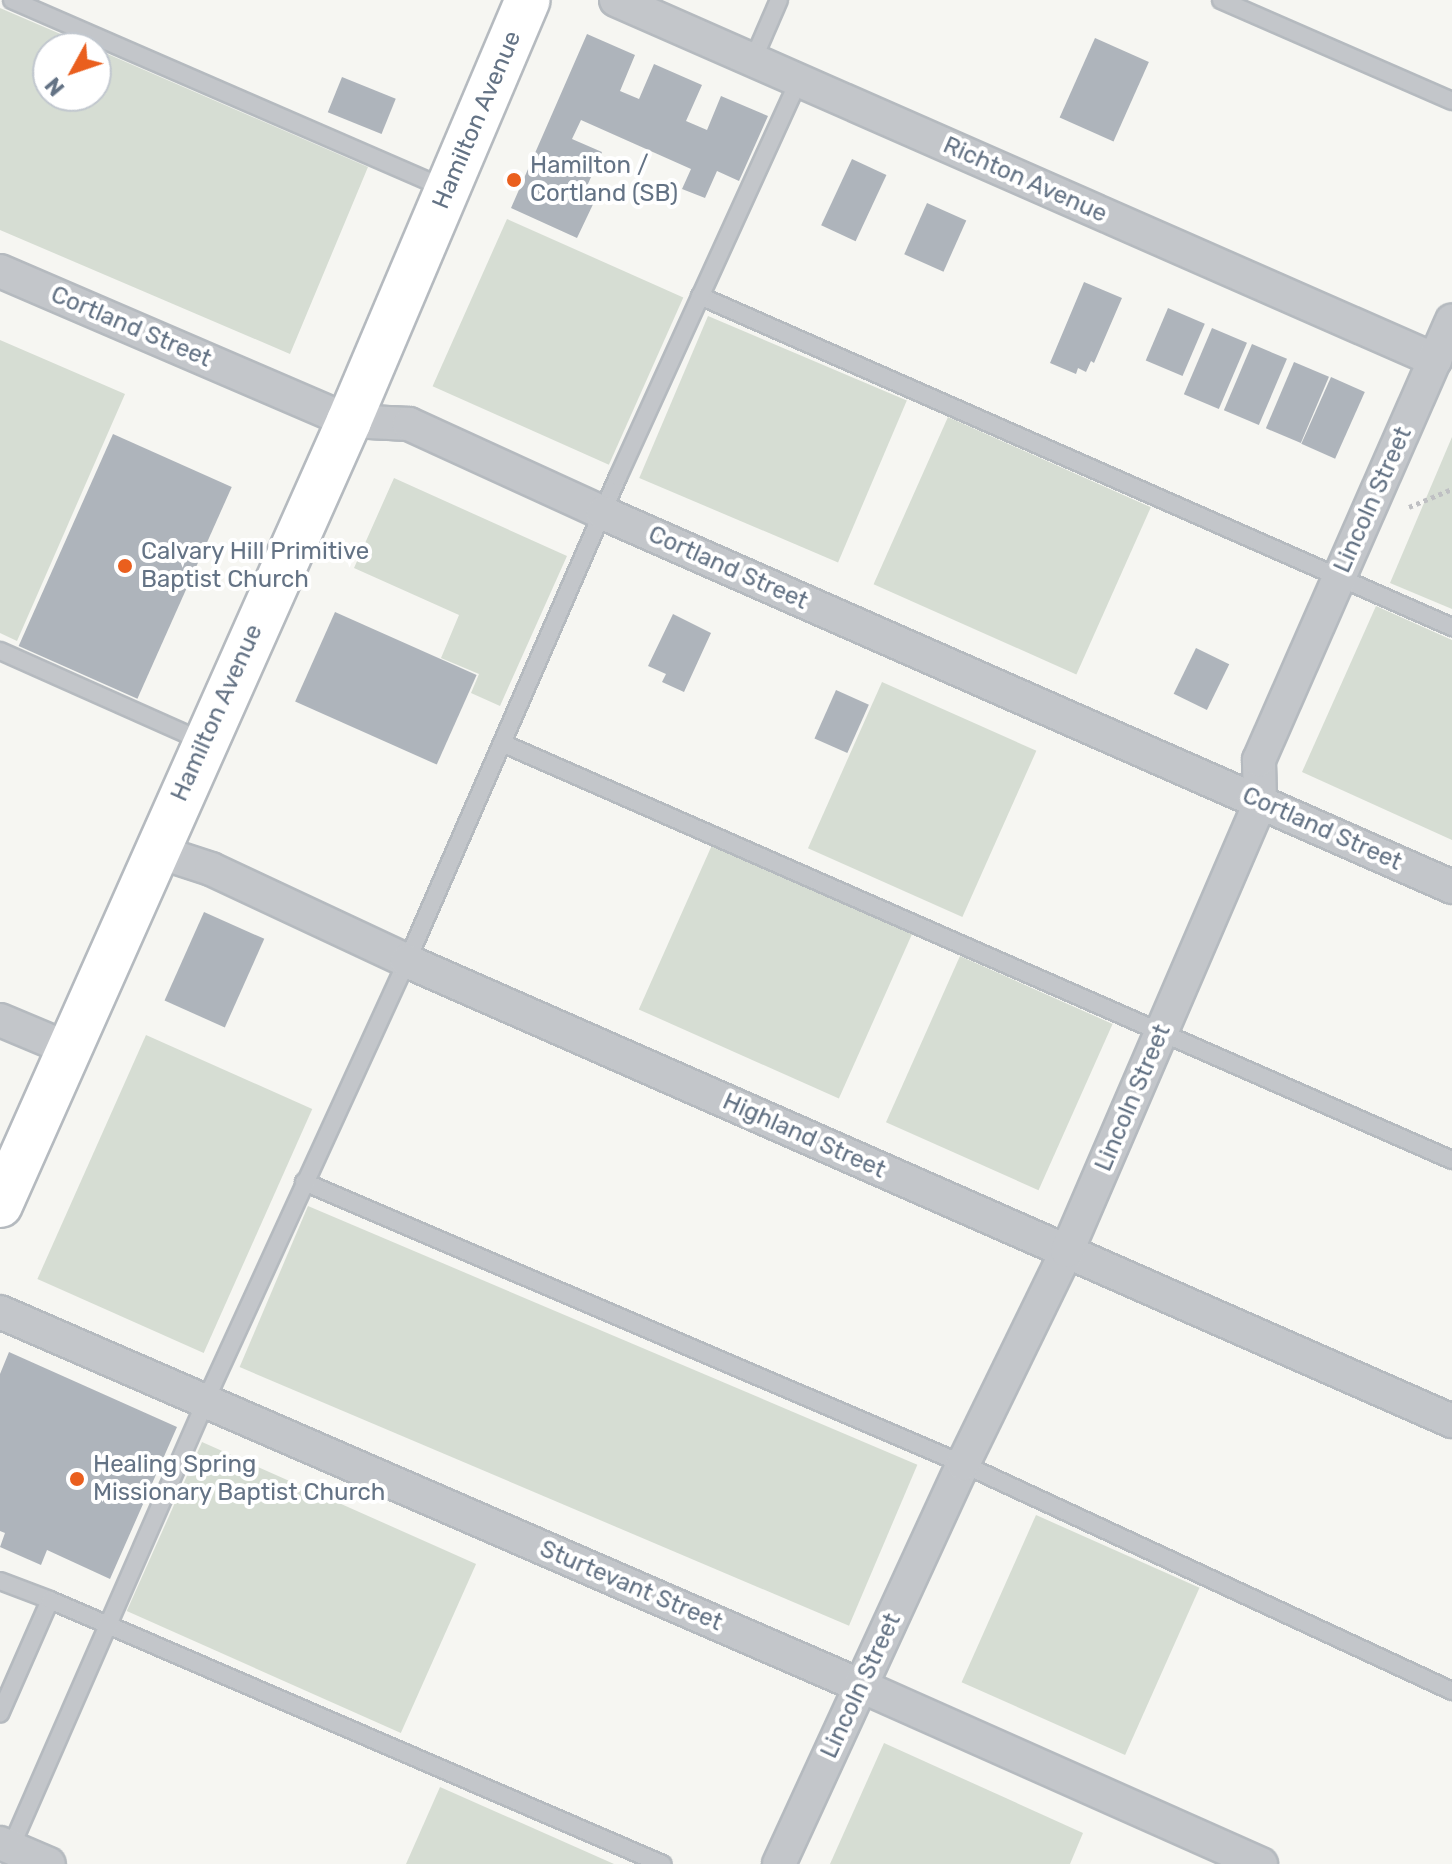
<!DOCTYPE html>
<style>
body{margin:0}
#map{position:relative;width:1452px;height:1864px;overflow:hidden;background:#f6f6f2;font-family:Rubik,sans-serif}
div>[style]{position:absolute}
.green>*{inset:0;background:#d6ddd3;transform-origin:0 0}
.building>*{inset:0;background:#aeb4bb;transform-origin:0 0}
.path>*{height:5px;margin-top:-2.5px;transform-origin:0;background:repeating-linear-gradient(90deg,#bfc0c3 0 4px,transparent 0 8px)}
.roads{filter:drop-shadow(2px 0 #b5babf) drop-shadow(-2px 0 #b5babf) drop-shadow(0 2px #b5babf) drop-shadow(0 -2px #b5babf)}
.service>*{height:16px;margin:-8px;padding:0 8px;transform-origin:8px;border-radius:8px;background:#c3c6ca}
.minor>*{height:32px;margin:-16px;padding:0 16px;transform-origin:16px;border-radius:16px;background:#c3c6ca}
.secondary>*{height:44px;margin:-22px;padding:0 22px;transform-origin:22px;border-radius:22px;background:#fff}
.dots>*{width:22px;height:22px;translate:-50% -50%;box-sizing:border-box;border:4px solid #fff;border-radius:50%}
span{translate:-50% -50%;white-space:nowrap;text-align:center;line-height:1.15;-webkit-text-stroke:8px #fff;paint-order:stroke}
.street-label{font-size:24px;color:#647385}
.poi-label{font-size:24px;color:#647385}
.left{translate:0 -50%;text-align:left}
.north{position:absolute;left:32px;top:32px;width:80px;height:80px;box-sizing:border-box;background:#fff;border:2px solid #c1c7ce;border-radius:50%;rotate:230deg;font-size:22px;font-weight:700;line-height:32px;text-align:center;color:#647385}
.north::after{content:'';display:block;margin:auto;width:28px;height:36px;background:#ea5f1e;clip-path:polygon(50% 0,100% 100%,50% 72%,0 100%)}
</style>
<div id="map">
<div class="green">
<div style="clip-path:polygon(0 8px,93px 48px,48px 48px,48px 96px,96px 96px,96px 49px,368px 167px,290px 354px,0 230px)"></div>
<div style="left:507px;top:219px;width:193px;height:183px;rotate:24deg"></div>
<div style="left:708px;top:316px;width:216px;height:176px;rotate:23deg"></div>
<div style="clip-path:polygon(0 340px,125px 394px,17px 641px,0 633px)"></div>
<div style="left:948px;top:417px;width:222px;height:183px;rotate:24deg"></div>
<div style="clip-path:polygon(1452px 437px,1452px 609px,1390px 583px)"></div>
<div style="clip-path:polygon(394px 478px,567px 556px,500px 706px,471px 693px,479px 674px,441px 658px,459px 615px,354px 568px)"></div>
<div style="clip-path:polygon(1376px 606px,1452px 640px,1452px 840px,1302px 772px)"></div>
<div style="left:882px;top:682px;width:169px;height:182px;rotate:24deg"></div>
<div style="left:712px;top:845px;width:219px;height:180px;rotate:24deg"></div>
<div style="left:960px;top:956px;width:167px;height:182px;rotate:24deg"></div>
<div style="left:146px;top:1035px;width:182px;height:267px;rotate:24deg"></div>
<div style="left:308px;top:1206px;width:662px;height:175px;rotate:23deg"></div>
<div style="left:202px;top:1442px;width:300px;height:185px;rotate:24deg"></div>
<div style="left:1036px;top:1515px;width:179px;height:183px;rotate:24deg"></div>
<div style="clip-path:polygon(884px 1743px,1083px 1833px,1070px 1864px,830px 1864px)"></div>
<div style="clip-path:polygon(440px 1787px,614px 1864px,406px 1864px)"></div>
</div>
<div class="building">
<div style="clip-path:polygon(587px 34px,635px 55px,620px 91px,639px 99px,654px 64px,702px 85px,686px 121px,707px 130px,721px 96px,768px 116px,739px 181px,717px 171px,705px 198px,682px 189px,691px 169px,581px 120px,572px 139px,602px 152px,584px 193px,596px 198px,577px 238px,511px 208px)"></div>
<div style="left:1095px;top:38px;width:59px;height:87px;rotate:24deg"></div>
<div style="left:342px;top:77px;width:58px;height:38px;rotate:22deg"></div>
<div style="left:852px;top:159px;width:38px;height:73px;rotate:25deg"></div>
<div style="left:927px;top:203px;width:43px;height:56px;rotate:24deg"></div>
<div style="clip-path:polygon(1084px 282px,1122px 298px,1094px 363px,1091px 361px,1086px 372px,1078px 368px,1076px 374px,1050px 363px)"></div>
<div style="left:1168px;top:308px;width:40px;height:57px;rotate:23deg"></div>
<div style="left:1212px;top:328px;width:38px;height:72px;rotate:23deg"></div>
<div style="left:1252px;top:344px;width:38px;height:72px;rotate:23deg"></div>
<div style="left:1294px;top:362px;width:38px;height:72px;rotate:23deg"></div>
<div style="left:1331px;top:377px;width:37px;height:73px;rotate:24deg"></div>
<div style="left:113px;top:434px;width:130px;height:232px;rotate:24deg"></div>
<div style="left:335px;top:612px;width:155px;height:98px;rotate:24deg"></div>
<div style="clip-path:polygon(673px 614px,711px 633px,684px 692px,662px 682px,666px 674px,648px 666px)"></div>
<div style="left:1196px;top:648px;width:37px;height:51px;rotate:26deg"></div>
<div style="left:836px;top:690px;width:36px;height:53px;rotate:24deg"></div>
<div style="left:204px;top:912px;width:66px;height:97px;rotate:24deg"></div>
<div style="clip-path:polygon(9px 1352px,177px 1427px,110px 1579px,47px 1550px,41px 1565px,0 1547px,5px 1533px,0 1531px,0 1374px)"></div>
</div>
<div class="path">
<div style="left:1409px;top:507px;width:47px;rotate:-22.7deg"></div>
</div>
<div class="roads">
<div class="service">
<div style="left:12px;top:0;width:473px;rotate:23.5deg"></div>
<div style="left:1221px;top:0;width:252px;rotate:23.6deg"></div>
<div style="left:753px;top:60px;width:65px;rotate:-66.6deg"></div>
<div style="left:700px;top:296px;width:822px;rotate:23.76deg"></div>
<div style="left:0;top:651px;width:223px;rotate:24deg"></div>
<div style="left:502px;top:743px;width:1037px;rotate:23.7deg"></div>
<div style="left:304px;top:1182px;width:717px;rotate:23.17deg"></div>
<div style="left:963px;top:1464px;width:539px;rotate:24.9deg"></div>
<div style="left:0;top:1581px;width:53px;rotate:20.8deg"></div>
<div style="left:50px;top:1600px;width:124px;rotate:113.7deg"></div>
<div style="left:50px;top:1600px;width:667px;rotate:23.33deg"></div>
<div style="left:11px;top:1847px;width:485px;rotate:-66.4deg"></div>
<div style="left:205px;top:1402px;width:485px;rotate:-65.4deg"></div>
<div style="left:407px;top:961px;width:528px;rotate:-66.45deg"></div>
<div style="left:618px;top:477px;width:436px;rotate:-65.5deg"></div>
</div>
<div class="minor">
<div style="left:616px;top:0;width:895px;rotate:23.73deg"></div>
<div style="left:0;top:271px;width:380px;rotate:23.3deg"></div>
<div style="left:349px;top:421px;width:60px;rotate:2.9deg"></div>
<div style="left:409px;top:424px;width:213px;rotate:24.6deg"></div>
<div style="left:603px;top:513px;width:928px;rotate:23.77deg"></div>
<div style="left:156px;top:851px;width:58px;rotate:18.1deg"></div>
<div style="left:211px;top:869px;width:217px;rotate:25.1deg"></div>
<div style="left:407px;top:961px;width:1142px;rotate:23.76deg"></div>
<div style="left:0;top:1020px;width:75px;rotate:22.8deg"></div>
<div style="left:0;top:1312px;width:939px;rotate:23.48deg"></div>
<div style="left:861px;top:1686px;width:438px;rotate:24deg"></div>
<div style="left:0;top:1843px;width:53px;rotate:23.2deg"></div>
<div style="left:779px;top:1864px;width:440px;rotate:-65.3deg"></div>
<div style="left:963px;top:1464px;width:237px;rotate:-64deg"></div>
<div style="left:1067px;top:1251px;width:489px;rotate:-66.7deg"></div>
<div style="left:1260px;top:802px;width:42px;rotate:-91.4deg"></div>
<div style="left:1259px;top:760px;width:480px;rotate:-66.3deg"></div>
</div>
<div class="secondary">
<div style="left:0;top:1205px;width:858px;rotate:-66deg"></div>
<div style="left:349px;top:421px;width:457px;rotate:-67deg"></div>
</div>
</div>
<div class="dots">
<div style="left:514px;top:180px;background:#ea5f1e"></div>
<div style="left:125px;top:566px;background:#ea5f1e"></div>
<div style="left:77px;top:1479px;background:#ea5f1e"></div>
</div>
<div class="street-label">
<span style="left:477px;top:120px;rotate:-67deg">Hamilton Avenue</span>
<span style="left:1025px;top:180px;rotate:24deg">Richton Avenue</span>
<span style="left:131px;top:327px;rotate:23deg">Cortland Street</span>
<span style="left:1373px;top:500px;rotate:-66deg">Lincoln Street</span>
<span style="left:728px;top:568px;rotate:24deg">Cortland Street</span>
<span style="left:217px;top:713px;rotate:-66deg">Hamilton Avenue</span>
<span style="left:1322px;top:829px;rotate:24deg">Cortland Street</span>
<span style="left:1133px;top:1098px;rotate:-67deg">Lincoln Street</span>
<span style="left:804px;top:1136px;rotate:24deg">Highland Street</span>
<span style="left:631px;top:1586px;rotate:23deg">Sturtevant Street</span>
<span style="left:861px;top:1686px;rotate:-65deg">Lincoln Street</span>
</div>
<div class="poi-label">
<span class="left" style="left:530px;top:180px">Hamilton /<br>Cortland (SB)</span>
<span class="left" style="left:141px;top:566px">Calvary Hill Primitive<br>Baptist Church</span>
<span class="left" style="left:93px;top:1479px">Healing Spring<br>Missionary Baptist Church</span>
</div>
<div class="north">N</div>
</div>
